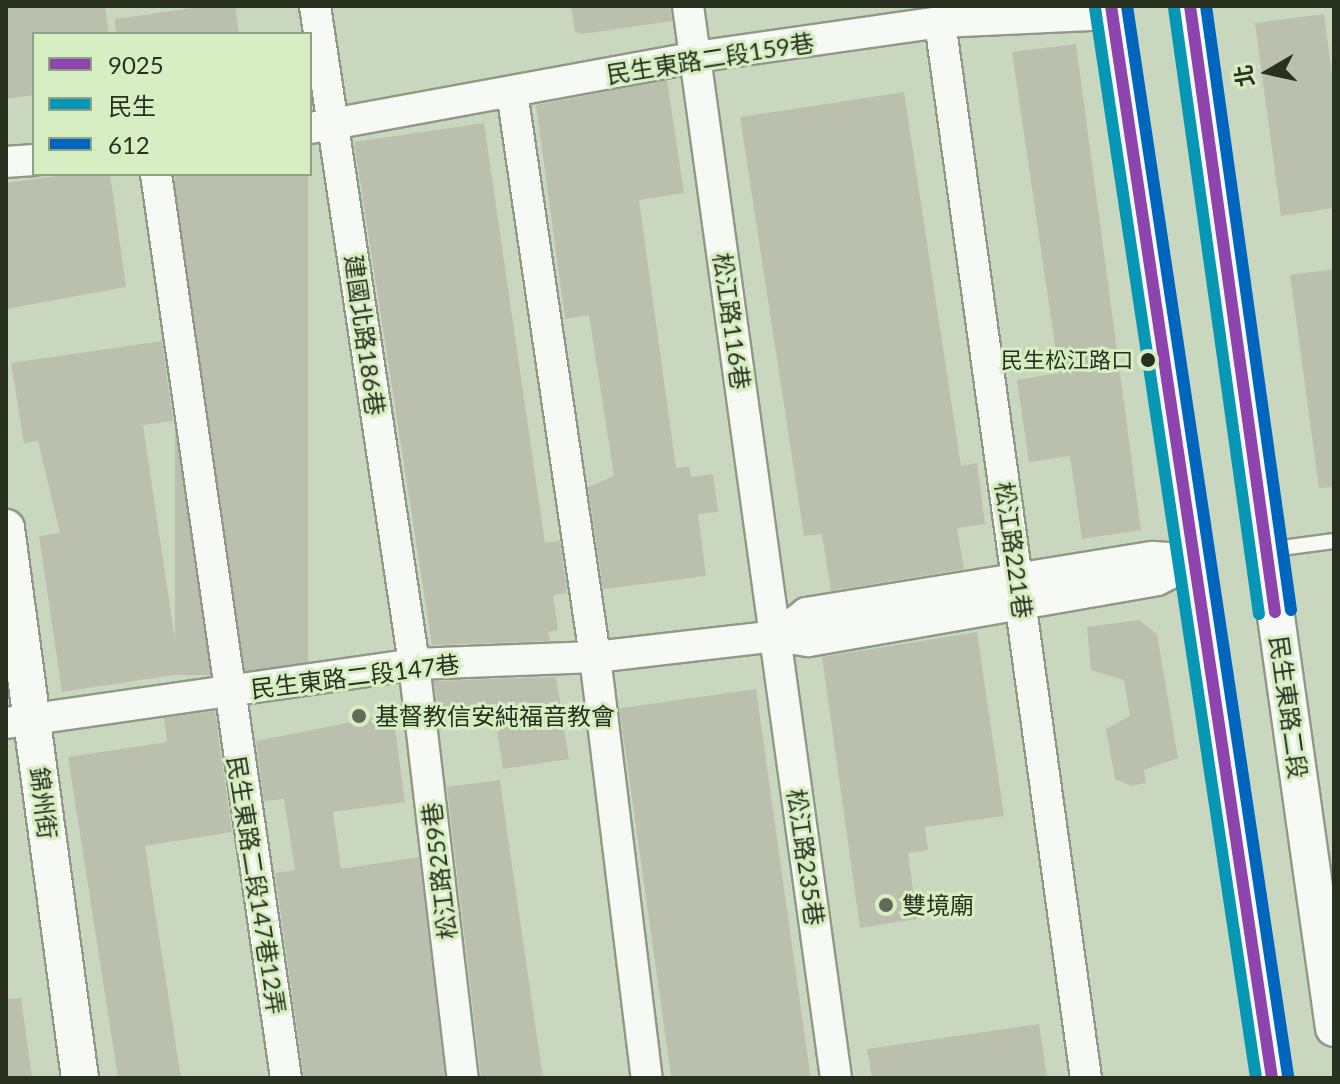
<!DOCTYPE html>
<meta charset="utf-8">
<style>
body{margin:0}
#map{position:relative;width:1340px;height:1084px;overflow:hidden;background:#cad7bf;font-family:Lato,"Noto Sans TC",sans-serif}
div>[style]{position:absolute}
.building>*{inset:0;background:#bac0ad;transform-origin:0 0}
.roads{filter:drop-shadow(2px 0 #8f9987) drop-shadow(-2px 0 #8f9987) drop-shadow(0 2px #8f9987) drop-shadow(0 -2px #8f9987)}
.service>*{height:14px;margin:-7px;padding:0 7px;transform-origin:7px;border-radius:7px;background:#f7f9f5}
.minor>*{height:30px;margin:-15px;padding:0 15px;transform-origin:15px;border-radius:15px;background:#f7f9f5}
.tertiary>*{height:36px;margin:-18px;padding:0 18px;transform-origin:18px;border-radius:18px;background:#f7f9f5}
.bus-1>*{height:12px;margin:-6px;padding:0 6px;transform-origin:6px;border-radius:6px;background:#8e44ad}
.bus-2>*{height:12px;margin:-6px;padding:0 6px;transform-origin:6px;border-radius:6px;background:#0697b4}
.bus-3>*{height:12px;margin:-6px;padding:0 6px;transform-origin:6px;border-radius:6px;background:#0065bd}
.dots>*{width:22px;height:22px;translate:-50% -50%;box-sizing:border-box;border:4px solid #d6eec2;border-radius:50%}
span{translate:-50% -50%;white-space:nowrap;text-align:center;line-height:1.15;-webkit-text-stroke:6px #d6eec2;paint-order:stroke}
.bus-label{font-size:22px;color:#283120}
.right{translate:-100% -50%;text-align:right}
.street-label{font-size:24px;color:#283120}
.poi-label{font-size:24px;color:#283120}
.left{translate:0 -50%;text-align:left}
.frame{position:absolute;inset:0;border:8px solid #283120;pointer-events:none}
.legend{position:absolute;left:32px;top:32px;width:280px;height:144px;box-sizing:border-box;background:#d6eec2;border:2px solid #90a281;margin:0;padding:10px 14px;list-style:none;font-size:24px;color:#283120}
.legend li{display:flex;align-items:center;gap:16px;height:40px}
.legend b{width:40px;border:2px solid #90a281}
.north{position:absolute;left:1228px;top:32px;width:80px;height:80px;-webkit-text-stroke:6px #d6eec2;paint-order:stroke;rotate:261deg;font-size:22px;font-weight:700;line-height:32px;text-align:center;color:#283120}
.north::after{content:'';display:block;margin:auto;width:28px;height:36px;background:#283120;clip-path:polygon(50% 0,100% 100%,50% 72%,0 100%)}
</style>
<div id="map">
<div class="building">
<div style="clip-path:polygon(6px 6px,105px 6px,109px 34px,34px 34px,34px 95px,6px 99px)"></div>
<div style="clip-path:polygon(207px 6px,235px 6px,239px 34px,116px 34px,115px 19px)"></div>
<div style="clip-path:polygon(571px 6px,670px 6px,672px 21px,582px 34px,575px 32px)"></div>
<div style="clip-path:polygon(1324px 14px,1334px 90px,1334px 208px,1281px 216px,1255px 23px)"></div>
<div style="clip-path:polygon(1076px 44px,1141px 530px,1082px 539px,1070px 456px,1029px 462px,1017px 380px,1059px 373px,1012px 52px)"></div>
<div style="clip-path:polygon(667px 80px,684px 193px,639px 200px,676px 468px,689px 466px,691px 477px,713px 474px,718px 512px,698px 514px,706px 576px,603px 589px,588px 487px,614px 476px,589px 315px,565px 319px,536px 105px)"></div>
<div style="clip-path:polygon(904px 92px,961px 466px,977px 463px,985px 524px,957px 528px,964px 569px,831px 591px,822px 534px,804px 536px,740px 117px)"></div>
<div style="clip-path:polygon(484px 123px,545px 543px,560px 541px,567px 593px,553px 595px,558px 630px,548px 632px,550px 641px,432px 645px,354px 142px)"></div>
<div style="clip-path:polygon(71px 174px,110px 174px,126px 287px,6px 309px,6px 183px)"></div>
<div style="left:175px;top:174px;width:133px;height:501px"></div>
<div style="clip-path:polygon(1334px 269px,1334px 487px,1319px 488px,1290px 275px)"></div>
<div style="clip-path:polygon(162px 341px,173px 421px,143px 425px,180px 674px,62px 692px,39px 536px,60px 533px,38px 441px,24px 443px,11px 363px)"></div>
<div style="clip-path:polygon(1139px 620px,1157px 634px,1178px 758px,1144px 770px,1146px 783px,1131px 786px,1115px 779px,1106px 729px,1130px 716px,1124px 680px,1091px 670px,1087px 627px)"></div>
<div style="clip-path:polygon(977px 632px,1004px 816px,925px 827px,928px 850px,908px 853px,917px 919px,860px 928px,822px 657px)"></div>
<div style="clip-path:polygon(556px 677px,569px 759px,503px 769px,494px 711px,439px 720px,434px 681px)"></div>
<div style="left:756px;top:689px;width:393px;height:138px;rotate:82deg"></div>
<div style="clip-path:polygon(215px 711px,232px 832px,145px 846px,181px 1078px,118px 1078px,68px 757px,167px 742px,164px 718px)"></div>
<div style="clip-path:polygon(393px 714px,405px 802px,333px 812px,341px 869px,419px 857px,445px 1078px,304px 1078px,275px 873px,295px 870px,284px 799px,264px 801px,256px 741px)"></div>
<div style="clip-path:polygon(500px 780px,506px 824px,543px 1078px,481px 1078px,447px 787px)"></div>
<div style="clip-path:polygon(21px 998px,32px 1078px,6px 1078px,6px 999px)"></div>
<div style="clip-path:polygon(1039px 1024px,1047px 1078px,872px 1078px,867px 1049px)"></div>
</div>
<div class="roads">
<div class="service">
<div style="left:1267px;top:550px;width:68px;rotate:-7.7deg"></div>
</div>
<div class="minor">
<div style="left:315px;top:6px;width:665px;rotate:81.44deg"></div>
<div style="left:414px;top:664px;width:417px;rotate:83.3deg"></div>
<div style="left:688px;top:6px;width:1082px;rotate:82.14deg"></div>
<div style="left:940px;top:22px;width:1066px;rotate:82.13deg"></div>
<div style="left:512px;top:92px;width:571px;rotate:81.64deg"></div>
<div style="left:595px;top:657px;width:424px;rotate:83deg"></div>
<div style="left:310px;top:128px;width:391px;rotate:-10.4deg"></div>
<div style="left:695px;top:57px;width:247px;rotate:-8.1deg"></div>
<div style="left:940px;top:22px;width:172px;rotate:-2.7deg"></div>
<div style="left:6px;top:162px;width:28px;rotate:-4deg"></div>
<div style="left:156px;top:174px;width:913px;rotate:81.82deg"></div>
<div style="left:776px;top:636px;width:38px;rotate:-37deg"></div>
<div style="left:806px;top:613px;width:351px;rotate:-9.2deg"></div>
<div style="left:1153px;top:557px;width:44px;rotate:3.9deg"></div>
<div style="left:6px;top:723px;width:412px;rotate:-8.2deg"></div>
<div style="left:414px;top:664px;width:181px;rotate:-2.2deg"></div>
<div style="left:595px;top:657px;width:182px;rotate:-6.6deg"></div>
<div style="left:776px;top:636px;width:33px;rotate:9deg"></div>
<div style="left:809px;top:641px;width:353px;rotate:-9.9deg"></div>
<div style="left:1157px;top:580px;width:46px;rotate:-26deg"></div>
</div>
<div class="tertiary">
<div style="left:1111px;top:6px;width:1084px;rotate:81.46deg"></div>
<div style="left:1190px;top:6px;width:1032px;rotate:81.98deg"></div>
<div style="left:6px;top:528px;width:555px;rotate:82.34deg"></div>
</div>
</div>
<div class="bus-1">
<div style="left:1111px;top:6px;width:1084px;rotate:81.46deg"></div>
<div style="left:1190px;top:6px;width:612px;rotate:82.02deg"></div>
</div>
<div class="bus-2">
<div style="left:1095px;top:8px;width:1082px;rotate:81.44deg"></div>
<div style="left:1174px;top:8px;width:612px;rotate:82.02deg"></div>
</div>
<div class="bus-3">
<div style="left:1127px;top:6px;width:1082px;rotate:81.44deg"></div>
<div style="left:1206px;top:6px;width:610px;rotate:81.99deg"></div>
</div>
<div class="dots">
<div style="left:1148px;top:360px;background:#283120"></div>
<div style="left:359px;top:716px;background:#616b58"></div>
<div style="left:886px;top:905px;background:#616b58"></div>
</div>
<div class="bus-label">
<span class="right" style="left:1133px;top:360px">民生松江路口</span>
</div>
<div class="street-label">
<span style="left:710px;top:58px;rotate:-9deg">民生東路二段159巷</span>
<span style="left:732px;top:321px;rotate:82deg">松江路116巷</span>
<span style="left:365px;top:335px;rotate:82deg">建國北路186巷</span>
<span style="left:1014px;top:550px;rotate:82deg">松江路221巷</span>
<span style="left:355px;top:676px;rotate:-7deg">民生東路二段147巷</span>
<span style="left:1289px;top:707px;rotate:82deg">民生東路二段</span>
<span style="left:44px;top:803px;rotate:83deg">錦州街</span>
<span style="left:806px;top:857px;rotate:82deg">松江路235巷</span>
<span style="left:439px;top:871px;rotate:-97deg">松江路259巷</span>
<span style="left:257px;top:885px;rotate:81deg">民生東路二段147巷12弄</span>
</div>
<div class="poi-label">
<span class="left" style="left:375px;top:716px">基督教信安純福音教會</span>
<span class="left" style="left:902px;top:905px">雙境廟</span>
</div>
<div class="frame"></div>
<ul class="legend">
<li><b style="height:10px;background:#8e44ad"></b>9025</li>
<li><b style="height:10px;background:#0697b4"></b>民生</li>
<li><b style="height:10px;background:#0065bd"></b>612</li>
</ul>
<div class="north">北</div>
</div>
